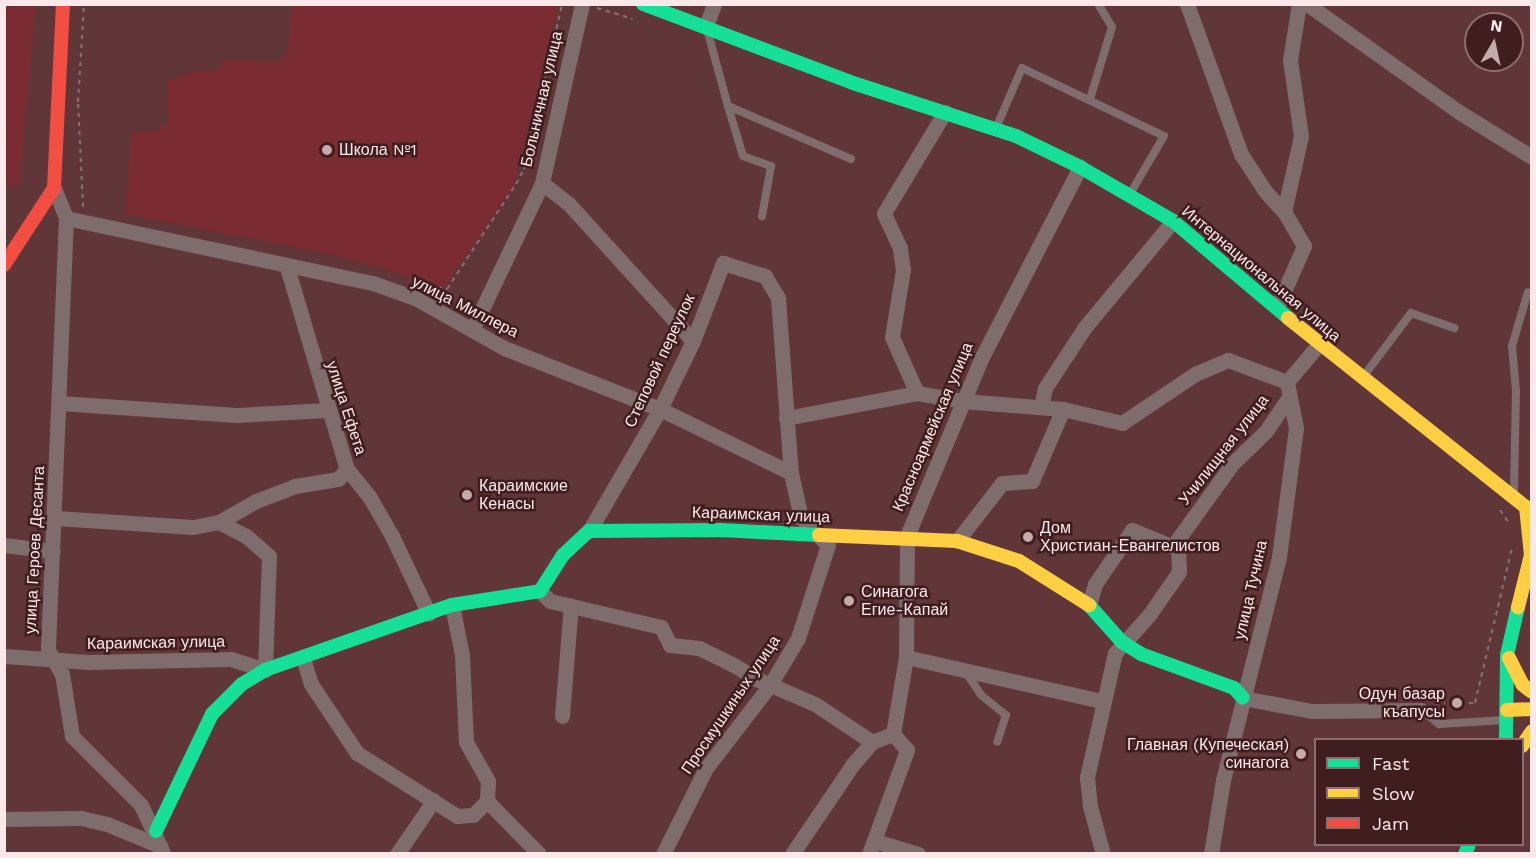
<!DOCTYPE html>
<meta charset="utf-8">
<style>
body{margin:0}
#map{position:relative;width:1536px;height:858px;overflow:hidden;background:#603639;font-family:"Work Sans",sans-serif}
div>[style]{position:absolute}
.built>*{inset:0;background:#7b2c32}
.path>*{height:2px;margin-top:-1px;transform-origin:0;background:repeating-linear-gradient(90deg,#857273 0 4.5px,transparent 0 9px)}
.lane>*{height:8px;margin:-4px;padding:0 4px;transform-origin:4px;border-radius:4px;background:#7f6d6e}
.street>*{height:15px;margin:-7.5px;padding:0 7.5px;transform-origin:7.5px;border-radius:7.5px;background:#7f6d6e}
.fast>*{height:14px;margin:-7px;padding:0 7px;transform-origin:7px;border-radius:7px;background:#16e098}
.slow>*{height:14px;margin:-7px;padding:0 7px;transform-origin:7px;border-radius:7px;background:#ffcf43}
.jam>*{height:14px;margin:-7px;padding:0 7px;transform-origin:7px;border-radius:7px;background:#f24e42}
.dots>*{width:16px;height:16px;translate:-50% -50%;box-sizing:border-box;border:3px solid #401d1e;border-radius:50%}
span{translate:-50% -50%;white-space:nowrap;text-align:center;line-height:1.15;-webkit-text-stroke:5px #401d1e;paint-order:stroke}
.street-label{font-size:16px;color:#fce8e8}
.poi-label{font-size:16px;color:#fce8e8}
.left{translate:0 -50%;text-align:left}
.right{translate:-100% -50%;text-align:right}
.frame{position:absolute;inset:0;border:6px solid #fce8e8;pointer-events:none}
.legend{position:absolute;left:1314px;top:738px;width:210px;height:108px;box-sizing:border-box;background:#401d1e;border:2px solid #8b6e6f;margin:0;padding:8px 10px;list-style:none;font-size:18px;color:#fce8e8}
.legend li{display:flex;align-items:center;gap:12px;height:30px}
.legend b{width:30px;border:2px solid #8b6e6f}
.north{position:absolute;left:1464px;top:12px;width:60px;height:60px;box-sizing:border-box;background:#401d1e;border:2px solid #8b6e6f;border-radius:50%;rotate:9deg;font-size:16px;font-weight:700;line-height:24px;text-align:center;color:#fce8e8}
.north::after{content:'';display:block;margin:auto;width:21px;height:27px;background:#c5aaab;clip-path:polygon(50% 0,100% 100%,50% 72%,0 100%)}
</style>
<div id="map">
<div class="built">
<div style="clip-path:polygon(5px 4px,36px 5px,19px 187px,5px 185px)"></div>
<div style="clip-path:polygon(292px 5px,559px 5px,513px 188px,444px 287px,335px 255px,126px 214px,131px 133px,158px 130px,168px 121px,168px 81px,194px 71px,221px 70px,222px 60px,279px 61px,288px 52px)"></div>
</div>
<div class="path">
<div style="left:597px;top:8px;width:37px;rotate:17deg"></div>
<div style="left:83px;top:207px;width:105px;rotate:-92.7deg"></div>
<div style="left:78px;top:102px;width:98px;rotate:-86.5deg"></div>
<div style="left:420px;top:283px;width:28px;rotate:13deg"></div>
<div style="left:447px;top:289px;width:126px;rotate:-56.7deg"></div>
<div style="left:516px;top:184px;width:17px;rotate:-62deg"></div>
<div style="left:524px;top:169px;width:169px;rotate:-77deg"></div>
<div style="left:1500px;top:510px;width:16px;rotate:55deg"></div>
<div style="left:1469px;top:703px;width:6px"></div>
<div style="left:1475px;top:703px;width:159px;rotate:-76.6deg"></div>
<div style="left:1435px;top:705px;width:10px;rotate:-11deg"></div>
</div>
<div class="lane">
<div style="left:708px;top:33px;width:76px;rotate:74.7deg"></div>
<div style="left:728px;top:106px;width:134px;rotate:23.3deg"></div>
<div style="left:1090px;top:99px;width:75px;rotate:-73deg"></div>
<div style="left:1112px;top:27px;width:27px;rotate:-121deg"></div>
<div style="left:728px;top:106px;width:52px;rotate:73.3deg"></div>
<div style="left:743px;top:156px;width:30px;rotate:20deg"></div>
<div style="left:771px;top:166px;width:51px;rotate:100.2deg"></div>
<div style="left:996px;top:128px;width:65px;rotate:-66.6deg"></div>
<div style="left:1022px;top:68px;width:157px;rotate:25.6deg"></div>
<div style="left:1164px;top:136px;width:67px;rotate:120.4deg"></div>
<div style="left:1363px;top:377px;width:80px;rotate:-53.1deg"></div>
<div style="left:1411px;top:313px;width:46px;rotate:19.2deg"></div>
<div style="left:1514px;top:493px;width:102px;rotate:-88.9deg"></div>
<div style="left:1516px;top:391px;width:45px;rotate:-95.1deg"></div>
<div style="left:1512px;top:346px;width:56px;rotate:-73.5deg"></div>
<div style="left:967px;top:674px;width:25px;rotate:56deg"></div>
<div style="left:981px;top:695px;width:32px;rotate:39deg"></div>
<div style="left:1006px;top:715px;width:28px;rotate:108deg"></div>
<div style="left:1421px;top:710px;width:23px;rotate:38deg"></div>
<div style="left:1439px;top:724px;width:66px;rotate:-3.5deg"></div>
</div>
<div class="street">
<div style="left:1187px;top:4px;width:159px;rotate:70.2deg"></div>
<div style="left:1241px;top:154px;width:44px;rotate:57deg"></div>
<div style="left:1265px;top:191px;width:28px;rotate:48deg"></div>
<div style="left:1307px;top:4px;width:186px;rotate:35.4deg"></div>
<div style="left:1459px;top:112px;width:86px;rotate:31.7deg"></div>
<div style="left:706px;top:26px;width:23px;rotate:-70deg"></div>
<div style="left:542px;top:183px;width:33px;rotate:38deg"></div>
<div style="left:568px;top:203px;width:186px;rotate:47.8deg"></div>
<div style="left:54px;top:188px;width:32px;rotate:68deg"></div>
<div style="left:66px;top:218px;width:314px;rotate:12deg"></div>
<div style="left:373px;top:283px;width:47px;rotate:20deg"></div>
<div style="left:417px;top:299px;width:100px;rotate:29.4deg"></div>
<div style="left:504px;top:348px;width:168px;rotate:21.4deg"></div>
<div style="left:660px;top:409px;width:146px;rotate:26deg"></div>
<div style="left:66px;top:218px;width:432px;rotate:92.4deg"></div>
<div style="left:48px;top:650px;width:28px;rotate:60deg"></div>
<div style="left:62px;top:674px;width:63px;rotate:80.8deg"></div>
<div style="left:72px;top:736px;width:98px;rotate:45deg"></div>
<div style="left:141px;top:805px;width:45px;rotate:65.1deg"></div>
<div style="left:287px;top:267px;width:211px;rotate:73.5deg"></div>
<div style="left:347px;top:469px;width:35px;rotate:51deg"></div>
<div style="left:369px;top:496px;width:46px;rotate:60.1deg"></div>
<div style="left:392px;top:536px;width:86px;rotate:64.6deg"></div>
<div style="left:1277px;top:307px;width:67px;rotate:-66.1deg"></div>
<div style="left:1304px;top:246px;width:39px;rotate:-120deg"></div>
<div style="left:1284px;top:212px;width:78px;rotate:-77.4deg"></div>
<div style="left:1301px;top:136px;width:77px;rotate:-98.2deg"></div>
<div style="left:1290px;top:60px;width:57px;rotate:-80.9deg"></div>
<div style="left:472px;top:330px;width:163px;rotate:-64.5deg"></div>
<div style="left:542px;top:183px;width:183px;rotate:-77.4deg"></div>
<div style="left:917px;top:393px;width:61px;rotate:-114.1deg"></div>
<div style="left:892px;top:337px;width:68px;rotate:-80.7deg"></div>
<div style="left:903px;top:270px;width:22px;rotate:-98deg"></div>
<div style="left:900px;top:248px;width:38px;rotate:-115deg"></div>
<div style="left:884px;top:213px;width:118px;rotate:-58.9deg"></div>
<div style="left:59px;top:403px;width:178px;rotate:3.9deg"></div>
<div style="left:237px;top:415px;width:90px;rotate:-3.2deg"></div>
<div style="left:1041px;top:407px;width:19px;rotate:-78deg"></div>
<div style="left:1045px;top:388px;width:73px;rotate:-56.7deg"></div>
<div style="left:1085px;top:327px;width:138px;rotate:-50.3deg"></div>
<div style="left:786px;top:418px;width:133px;rotate:-10.8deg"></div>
<div style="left:917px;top:393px;width:47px;rotate:9.9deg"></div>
<div style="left:963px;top:401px;width:100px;rotate:4.6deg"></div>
<div style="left:1063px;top:409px;width:61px;rotate:13.3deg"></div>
<div style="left:1122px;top:423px;width:88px;rotate:-33.9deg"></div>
<div style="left:1195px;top:374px;width:36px;rotate:-23deg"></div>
<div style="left:1228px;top:360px;width:63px;rotate:20.4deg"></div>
<div style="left:56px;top:518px;width:137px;rotate:3.8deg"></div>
<div style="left:193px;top:527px;width:26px;rotate:-11deg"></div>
<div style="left:219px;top:522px;width:43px;rotate:-29.6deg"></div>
<div style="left:256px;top:501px;width:42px;rotate:-21deg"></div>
<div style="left:295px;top:486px;width:44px;rotate:-9.2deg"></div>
<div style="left:338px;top:479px;width:13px;rotate:-48deg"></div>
<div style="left:589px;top:531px;width:141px;rotate:-59.8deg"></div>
<div style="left:660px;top:409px;width:76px;rotate:-64.1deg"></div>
<div style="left:693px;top:341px;width:84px;rotate:-69deg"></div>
<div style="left:723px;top:263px;width:44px;rotate:17.2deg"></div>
<div style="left:765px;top:276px;width:26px;rotate:59deg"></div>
<div style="left:778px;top:298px;width:175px;rotate:85.8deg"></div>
<div style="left:791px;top:473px;width:46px;rotate:77.5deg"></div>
<div style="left:801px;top:518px;width:38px;rotate:45deg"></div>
<div style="left:828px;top:545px;width:98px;rotate:107.9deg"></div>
<div style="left:798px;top:638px;width:55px;rotate:120.8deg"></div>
<div style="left:770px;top:685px;width:105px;rotate:127.6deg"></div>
<div style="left:706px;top:768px;width:96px;rotate:116.6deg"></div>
<div style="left:957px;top:541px;width:73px;rotate:-52.2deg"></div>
<div style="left:1002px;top:483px;width:30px;rotate:-4deg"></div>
<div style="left:1032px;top:481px;width:78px;rotate:-66.7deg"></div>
<div style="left:4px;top:545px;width:49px;rotate:7deg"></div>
<div style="left:540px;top:591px;width:14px;rotate:45deg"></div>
<div style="left:550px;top:601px;width:114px;rotate:13.2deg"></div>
<div style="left:661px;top:627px;width:20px;rotate:63deg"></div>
<div style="left:670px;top:645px;width:29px;rotate:6deg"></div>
<div style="left:699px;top:648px;width:37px;rotate:26deg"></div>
<div style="left:732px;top:664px;width:31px;rotate:31deg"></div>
<div style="left:759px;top:680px;width:61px;rotate:23.2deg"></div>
<div style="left:815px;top:704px;width:69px;rotate:33.7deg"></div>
<div style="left:452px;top:605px;width:51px;rotate:78.7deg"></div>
<div style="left:462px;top:655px;width:87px;rotate:87.4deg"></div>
<div style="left:466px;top:742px;width:45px;rotate:60.6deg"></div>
<div style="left:488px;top:781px;width:20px;rotate:93deg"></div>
<div style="left:1089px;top:605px;width:22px;rotate:-74deg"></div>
<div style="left:1095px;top:584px;width:65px;rotate:-55.6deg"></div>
<div style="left:1132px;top:530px;width:50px;rotate:22.4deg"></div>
<div style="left:4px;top:656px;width:84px;rotate:4.1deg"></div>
<div style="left:88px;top:662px;width:143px;rotate:-1.2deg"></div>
<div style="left:231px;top:659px;width:36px;rotate:18deg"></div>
<div style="left:265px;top:670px;width:114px;rotate:-88deg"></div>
<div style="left:269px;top:556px;width:30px;rotate:-139deg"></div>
<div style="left:246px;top:536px;width:30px;rotate:-153deg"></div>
<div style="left:906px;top:657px;width:201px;rotate:12.7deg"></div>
<div style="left:303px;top:658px;width:27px;rotate:73deg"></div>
<div style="left:311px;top:684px;width:83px;rotate:56.3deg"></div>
<div style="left:357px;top:753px;width:118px;rotate:32.2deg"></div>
<div style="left:457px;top:816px;width:16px;rotate:-4deg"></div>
<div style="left:473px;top:815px;width:20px;rotate:-45deg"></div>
<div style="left:1243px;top:698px;width:70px;rotate:10.7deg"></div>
<div style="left:1312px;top:711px;width:109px;rotate:-0.5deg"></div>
<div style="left:562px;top:716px;width:111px;rotate:-85.4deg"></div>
<div style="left:487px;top:801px;width:74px;rotate:45.5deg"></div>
<div style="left:4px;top:819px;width:77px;rotate:-0.7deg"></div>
<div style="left:81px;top:818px;width:27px;rotate:13deg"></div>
<div style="left:107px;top:824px;width:57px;rotate:22.5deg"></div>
<div style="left:160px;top:846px;width:8px;rotate:67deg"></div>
<div style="left:875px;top:841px;width:45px;rotate:16.8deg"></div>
<div style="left:397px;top:854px;width:65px;rotate:-55.6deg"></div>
<div style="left:792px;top:854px;width:109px;rotate:-55.9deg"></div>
<div style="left:853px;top:764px;width:29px;rotate:-49deg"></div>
<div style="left:872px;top:742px;width:22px;rotate:-21deg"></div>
<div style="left:869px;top:854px;width:111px;rotate:-69.9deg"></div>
<div style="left:907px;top:750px;width:21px;rotate:-131deg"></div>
<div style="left:893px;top:734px;width:78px;rotate:-80.4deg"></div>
<div style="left:906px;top:657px;width:121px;rotate:-89.5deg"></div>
<div style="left:907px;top:536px;width:194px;rotate:-67.3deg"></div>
<div style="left:982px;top:357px;width:214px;rotate:-62.7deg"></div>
<div style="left:1103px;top:854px;width:50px;rotate:-105.2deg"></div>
<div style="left:1090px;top:806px;width:29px;rotate:-96deg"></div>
<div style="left:1087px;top:777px;width:127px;rotate:-77.3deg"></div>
<div style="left:1115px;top:653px;width:51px;rotate:-48.2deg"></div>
<div style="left:1149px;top:615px;width:52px;rotate:-55.1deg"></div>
<div style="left:1179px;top:572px;width:33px;rotate:-92deg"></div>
<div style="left:1178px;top:539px;width:92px;rotate:-54.2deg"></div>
<div style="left:1232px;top:464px;width:47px;rotate:-44.1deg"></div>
<div style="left:1266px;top:431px;width:40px;rotate:-56deg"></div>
<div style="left:1211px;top:854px;width:75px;rotate:-80.8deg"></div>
<div style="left:1223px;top:780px;width:230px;rotate:-75.9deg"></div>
<div style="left:1279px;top:557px;width:130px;rotate:-82.5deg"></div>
<div style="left:1296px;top:428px;width:47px;rotate:-101.1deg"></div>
<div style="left:1287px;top:382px;width:50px;rotate:-49.9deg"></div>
</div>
<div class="fast">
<div style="left:643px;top:4px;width:224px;rotate:20.6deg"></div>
<div style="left:853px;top:83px;width:171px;rotate:18deg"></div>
<div style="left:1016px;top:136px;width:71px;rotate:25.8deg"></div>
<div style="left:1080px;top:167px;width:108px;rotate:30.1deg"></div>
<div style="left:1173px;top:221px;width:150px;rotate:40.1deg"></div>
<div style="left:1089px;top:605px;width:50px;rotate:48.3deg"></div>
<div style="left:1122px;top:642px;width:22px;rotate:32deg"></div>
<div style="left:1141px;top:654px;width:99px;rotate:20.1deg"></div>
<div style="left:1234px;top:688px;width:13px;rotate:48deg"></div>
<div style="left:1506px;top:740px;width:85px;rotate:-89.3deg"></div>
<div style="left:1507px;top:655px;width:49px;rotate:-77.1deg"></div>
<div style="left:156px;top:831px;width:130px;rotate:-64.4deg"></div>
<div style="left:212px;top:714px;width:42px;rotate:-45deg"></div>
<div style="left:242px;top:684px;width:27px;rotate:-31deg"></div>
<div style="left:265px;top:670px;width:198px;rotate:-19.2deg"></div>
<div style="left:452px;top:605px;width:89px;rotate:-9deg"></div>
<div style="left:540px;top:591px;width:43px;rotate:-57.4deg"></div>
<div style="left:563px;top:555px;width:35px;rotate:-43deg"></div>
<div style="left:589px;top:531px;width:131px;rotate:-0.4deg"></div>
<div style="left:720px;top:530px;width:99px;rotate:2.9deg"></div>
<div style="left:1465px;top:854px;width:11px;rotate:-68deg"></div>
</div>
<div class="slow">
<div style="left:1288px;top:318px;width:304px;rotate:38.5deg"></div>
<div style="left:1526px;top:507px;width:48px;rotate:84.1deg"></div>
<div style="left:1531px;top:555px;width:54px;rotate:104deg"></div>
<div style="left:819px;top:535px;width:138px;rotate:2.5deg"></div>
<div style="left:957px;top:541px;width:65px;rotate:17.9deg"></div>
<div style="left:1019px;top:561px;width:83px;rotate:32.2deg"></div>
<div style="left:1509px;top:658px;width:30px;rotate:63deg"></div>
<div style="left:1523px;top:685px;width:11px;rotate:38deg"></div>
<div style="left:1507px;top:710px;width:25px;rotate:-2deg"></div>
<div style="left:1522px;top:746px;width:18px;rotate:-56deg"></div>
</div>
<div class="jam">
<div style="left:4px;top:265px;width:92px;rotate:-57deg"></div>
<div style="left:54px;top:188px;width:184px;rotate:-87.2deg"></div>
</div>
<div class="dots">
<div style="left:327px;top:150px;background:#c5aaab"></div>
<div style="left:467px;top:495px;background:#c5aaab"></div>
<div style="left:1028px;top:537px;background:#c5aaab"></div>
<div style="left:849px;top:601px;background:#c5aaab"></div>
<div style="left:1457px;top:703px;background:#c5aaab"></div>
<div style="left:1301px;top:754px;background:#c5aaab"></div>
</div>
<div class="street-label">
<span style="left:542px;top:99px;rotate:-77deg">Больничная улица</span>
<span style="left:1261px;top:274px;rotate:40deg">Интернациональная улица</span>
<span style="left:465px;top:307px;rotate:27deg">улица Миллера</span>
<span style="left:660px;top:361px;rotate:-65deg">Степовой переулок</span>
<span style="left:346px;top:408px;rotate:72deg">улица Ефета</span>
<span style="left:933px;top:427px;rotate:-67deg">Красноармейская улица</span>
<span style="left:1224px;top:450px;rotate:-52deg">Училищная улица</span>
<span style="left:761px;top:515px;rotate:2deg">Караимская улица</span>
<span style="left:35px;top:550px;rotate:-87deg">улица Героев Десанта</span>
<span style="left:1251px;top:590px;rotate:-77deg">улица Тучина</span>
<span style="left:156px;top:643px;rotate:-1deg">Караимская улица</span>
<span style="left:731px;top:705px;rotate:-56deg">Просмушкиных улица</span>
</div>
<div class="poi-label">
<span class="left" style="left:339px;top:150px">Школа №1</span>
<span class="left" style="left:479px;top:495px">Караимские<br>Кенасы</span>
<span class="left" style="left:1040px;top:537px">Дом<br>Христиан-Евангелистов</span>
<span class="left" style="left:861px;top:601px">Синагога<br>Егие-Капай</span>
<span class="right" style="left:1445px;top:703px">Одун базар<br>къапусы</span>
<span class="right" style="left:1289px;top:754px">Главная (Купеческая)<br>синагога</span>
</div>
<div class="frame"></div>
<ul class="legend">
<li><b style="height:8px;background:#16e098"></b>Fast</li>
<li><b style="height:8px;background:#ffcf43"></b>Slow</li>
<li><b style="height:8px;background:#f24e42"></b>Jam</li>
</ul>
<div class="north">N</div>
</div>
